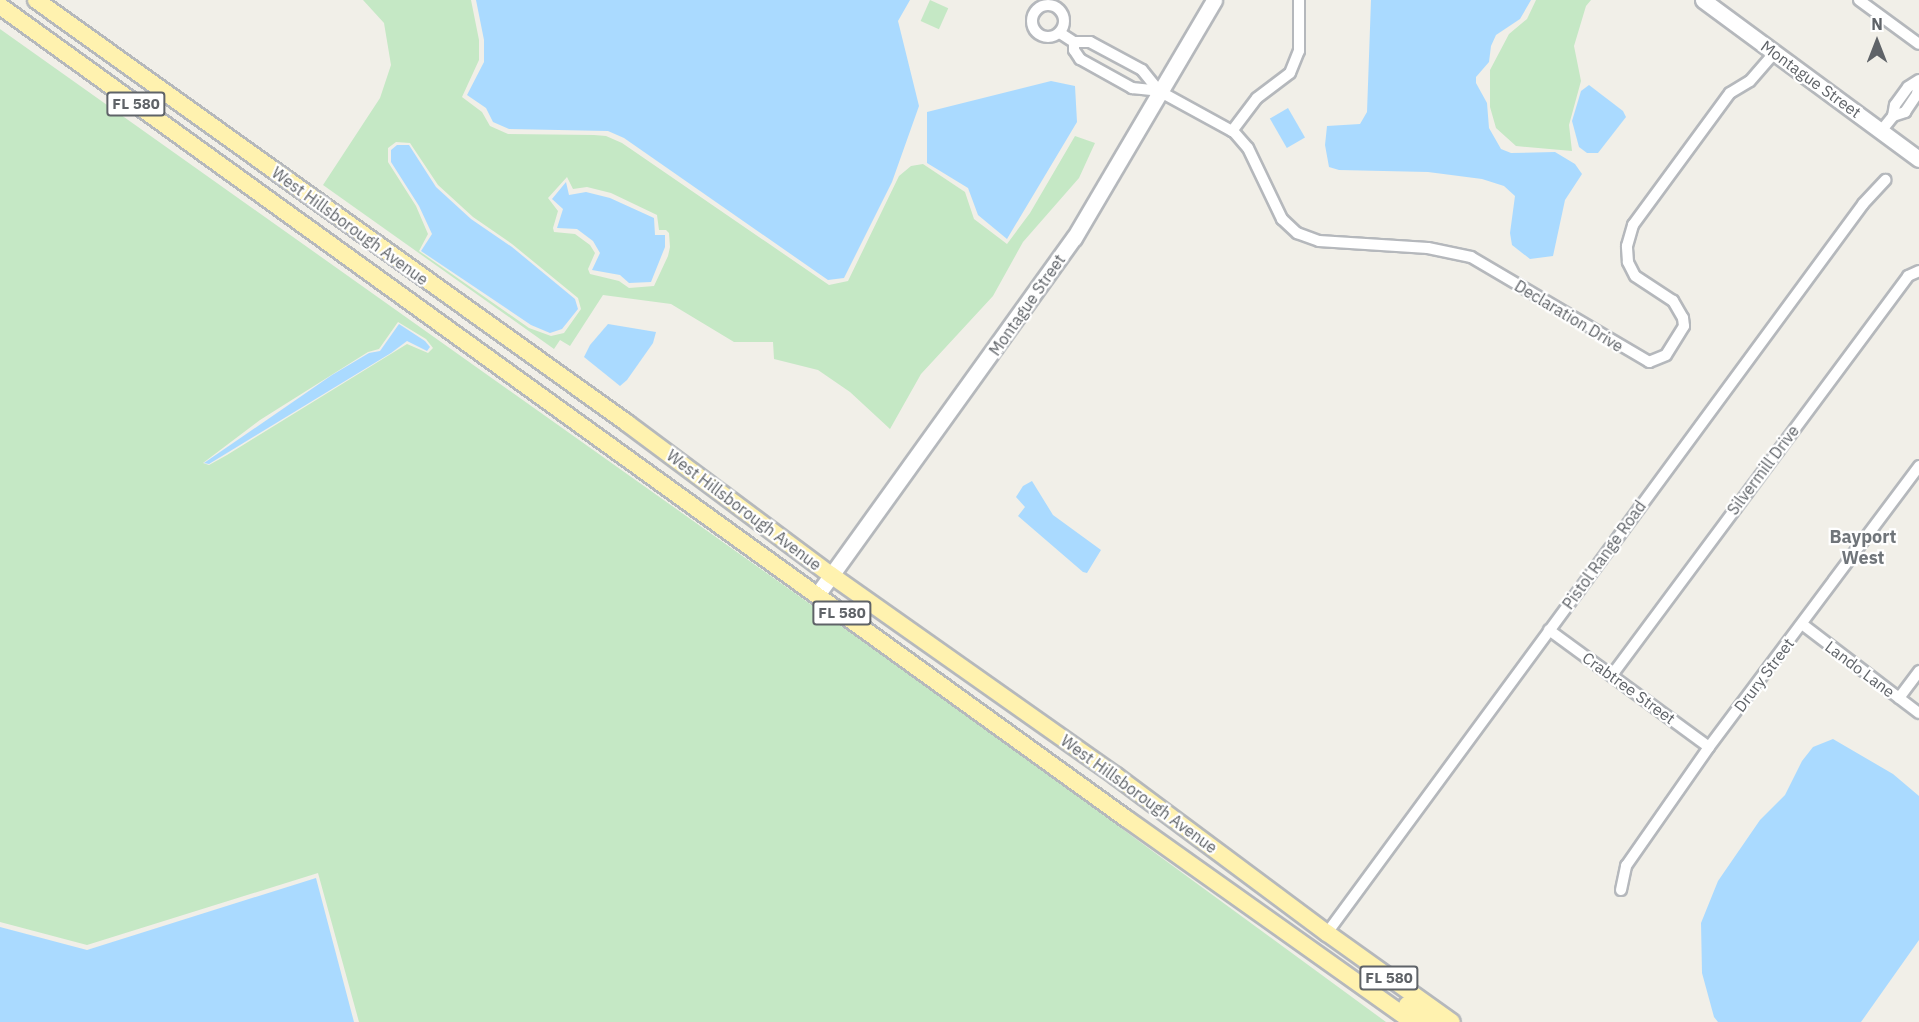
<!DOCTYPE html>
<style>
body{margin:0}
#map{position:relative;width:1919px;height:1022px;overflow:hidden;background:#f1efe8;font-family:"IBM Plex Sans",sans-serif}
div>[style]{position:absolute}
.green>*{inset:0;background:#c5e8c5;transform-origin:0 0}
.water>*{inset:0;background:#aadaff;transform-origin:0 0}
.roads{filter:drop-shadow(2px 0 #b5b8bc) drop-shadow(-2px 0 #b5b8bc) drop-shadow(0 2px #b5b8bc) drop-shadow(0 -2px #b5b8bc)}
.street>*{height:10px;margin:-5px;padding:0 5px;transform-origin:5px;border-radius:5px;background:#fff}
.street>.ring{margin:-5px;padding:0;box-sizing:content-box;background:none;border:10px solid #fff;border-radius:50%}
.secondary>*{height:15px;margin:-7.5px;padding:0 7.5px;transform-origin:7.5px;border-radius:7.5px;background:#fff}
.primary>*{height:16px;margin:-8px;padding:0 8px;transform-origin:8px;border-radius:8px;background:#fff2af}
span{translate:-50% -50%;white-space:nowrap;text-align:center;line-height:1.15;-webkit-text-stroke:4.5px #fff;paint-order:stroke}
.shield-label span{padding:2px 4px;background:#fff;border:2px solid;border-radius:4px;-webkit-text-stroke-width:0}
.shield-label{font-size:15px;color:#5f6368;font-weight:700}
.street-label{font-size:16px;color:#5f6368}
.neighbourhood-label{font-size:18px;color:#70757a;font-weight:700}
.north{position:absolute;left:1847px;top:12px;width:60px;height:60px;-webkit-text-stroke:4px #fff;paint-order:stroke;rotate:0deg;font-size:16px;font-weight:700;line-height:24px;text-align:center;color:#5f6368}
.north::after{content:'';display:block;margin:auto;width:21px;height:27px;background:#5f6368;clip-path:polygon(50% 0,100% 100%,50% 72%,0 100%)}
</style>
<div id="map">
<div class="green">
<div style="clip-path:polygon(evenodd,363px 0,471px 0,479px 40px,479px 60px,462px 97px,482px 112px,490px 126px,508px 134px,594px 135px,606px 136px,622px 143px,829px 285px,848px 281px,899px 176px,911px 166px,923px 164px,965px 192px,974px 219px,1007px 244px,1030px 213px,1075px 136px,1095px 143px,1079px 178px,1023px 242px,993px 296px,921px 374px,890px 429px,850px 392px,818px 370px,774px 359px,773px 342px,734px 342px,671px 304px,603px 295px,570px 346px,560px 340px,554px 349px,323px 185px,380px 98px,391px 65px,384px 23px,363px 0,396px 142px,410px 143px,438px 185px,473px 217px,512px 244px,578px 298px,581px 309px,564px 333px,551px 336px,529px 328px,419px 251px,428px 234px,416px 206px,388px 162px,388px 148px,396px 142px,363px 0,567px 177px,573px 189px,587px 187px,611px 193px,657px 215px,659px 230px,666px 230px,669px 233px,670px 247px,668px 256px,654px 286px,629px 288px,619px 281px,590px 274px,588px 269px,595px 253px,590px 245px,575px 234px,554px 232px,553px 228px,558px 211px,548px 198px,567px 177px)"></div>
<div style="left:930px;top:0;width:20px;height:23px;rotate:24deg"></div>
<div style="clip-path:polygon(1536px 0,1591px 0,1586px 6px,1574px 46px,1581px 81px,1569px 125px,1572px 151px,1516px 146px,1496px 128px,1490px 107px,1490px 70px,1509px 34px,1527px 19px)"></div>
<div style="clip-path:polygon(evenodd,0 29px,968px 716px,1386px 1022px,359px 1022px,318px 873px,87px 945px,0 922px,0 29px,398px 322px,426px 339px,433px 348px,428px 353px,407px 344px,227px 455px,209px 465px,203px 463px,260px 420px,368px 352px,379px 349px,398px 322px)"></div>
</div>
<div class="water">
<div style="clip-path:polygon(476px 0,910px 0,898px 21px,919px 106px,892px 182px,844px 278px,828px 280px,624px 138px,608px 131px,509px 129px,493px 122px,486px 108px,467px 95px,484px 62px,484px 40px)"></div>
<div style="clip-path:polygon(1371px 0,1531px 0,1520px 19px,1496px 35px,1491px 46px,1489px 62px,1476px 77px,1476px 83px,1487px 103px,1489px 128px,1501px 149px,1511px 153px,1555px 152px,1575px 164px,1582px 174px,1565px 200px,1553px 256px,1530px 259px,1512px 245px,1510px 233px,1515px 196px,1504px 186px,1482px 179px,1428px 172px,1339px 170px,1329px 167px,1325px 145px,1327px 126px,1360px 124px,1367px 112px)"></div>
<div style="clip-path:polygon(1051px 81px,1075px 86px,1077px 122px,1007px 239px,978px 215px,968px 188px,927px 163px,927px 112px)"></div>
<div style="clip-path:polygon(1589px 85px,1623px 111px,1626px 117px,1598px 153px,1587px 153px,1579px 147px,1572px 121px,1581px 91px)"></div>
<div style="left:1288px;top:108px;width:34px;height:21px;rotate:60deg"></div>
<div style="clip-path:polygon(397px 145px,409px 145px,436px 187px,471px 219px,512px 247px,575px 299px,578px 309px,562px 329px,550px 333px,531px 325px,421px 251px,432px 234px,419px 206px,391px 162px,391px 150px)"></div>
<div style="clip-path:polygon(566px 182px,569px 195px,586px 192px,610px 198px,654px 218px,655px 235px,665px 235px,665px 247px,651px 282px,629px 283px,620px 275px,592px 270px,600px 253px,593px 241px,577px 229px,557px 228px,563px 209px,552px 199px)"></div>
<div style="clip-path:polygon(399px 324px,425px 341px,430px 347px,427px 351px,407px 341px,391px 353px,209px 464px,204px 463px,332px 375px,369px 353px,380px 351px)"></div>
<div style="clip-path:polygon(608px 324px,656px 332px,653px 343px,627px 380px,620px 386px,584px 357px,590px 345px)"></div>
<div style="clip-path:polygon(1032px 481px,1053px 515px,1101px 550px,1087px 573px,1083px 572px,1018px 516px,1025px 507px,1016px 497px,1023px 486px)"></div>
<div style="clip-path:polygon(1833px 739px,1893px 774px,1919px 796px,1919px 940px,1861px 1022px,1718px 1022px,1714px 1017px,1702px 973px,1701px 923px,1718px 881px,1760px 820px,1785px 795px,1802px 761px,1813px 747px)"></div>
<div style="clip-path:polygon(316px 878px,354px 1022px,0 1022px,0 927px,87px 950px)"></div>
</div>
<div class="roads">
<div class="street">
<div style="left:1859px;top:0;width:74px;rotate:36.3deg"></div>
<div class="ring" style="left:1032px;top:5px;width:22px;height:22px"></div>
<div style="left:1060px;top:33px;width:17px;rotate:33deg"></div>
<div style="left:1074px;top:42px;width:16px"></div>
<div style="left:1090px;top:42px;width:59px;rotate:28.3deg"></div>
<div style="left:1142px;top:70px;width:27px;rotate:51deg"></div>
<div style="left:1074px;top:42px;width:8px;rotate:90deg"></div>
<div style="left:1074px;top:50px;width:11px;rotate:56deg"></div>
<div style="left:1080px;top:59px;width:60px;rotate:29.1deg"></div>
<div style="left:1132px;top:88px;width:27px;rotate:6deg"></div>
<div style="left:1159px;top:91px;width:85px;rotate:28.7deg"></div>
<div style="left:1234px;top:132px;width:21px;rotate:49deg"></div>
<div style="left:1248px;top:148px;width:79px;rotate:64.4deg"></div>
<div style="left:1282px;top:219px;width:21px;rotate:43deg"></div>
<div style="left:1297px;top:233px;width:23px;rotate:20deg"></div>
<div style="left:1319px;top:241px;width:109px;rotate:3.7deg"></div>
<div style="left:1428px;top:248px;width:44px;rotate:11.8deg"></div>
<div style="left:1471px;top:257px;width:207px;rotate:30.5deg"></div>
<div style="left:1649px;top:362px;width:18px;rotate:-22deg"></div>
<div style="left:1666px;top:355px;width:34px;rotate:-58deg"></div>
<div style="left:1684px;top:326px;width:8px;rotate:-97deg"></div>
<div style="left:1683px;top:318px;width:20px;rotate:-120deg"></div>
<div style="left:1673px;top:301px;width:45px;rotate:-146.7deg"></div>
<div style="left:1635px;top:276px;width:16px;rotate:-117deg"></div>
<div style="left:1628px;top:262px;width:16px;rotate:-94deg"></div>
<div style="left:1627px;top:246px;width:22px;rotate:-74deg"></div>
<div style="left:1633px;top:225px;width:164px;rotate:-53.7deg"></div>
<div style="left:1730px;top:93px;width:23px;rotate:-31deg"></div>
<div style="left:1750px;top:81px;width:38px;rotate:-49deg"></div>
<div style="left:1893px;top:116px;width:13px;rotate:-18deg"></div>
<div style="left:1905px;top:112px;width:22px;rotate:-56deg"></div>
<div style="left:1917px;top:94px;width:13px;rotate:-81deg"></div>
<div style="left:1232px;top:131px;width:41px;rotate:-52.9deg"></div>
<div style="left:1257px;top:98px;width:41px;rotate:-37.1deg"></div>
<div style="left:1290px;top:73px;width:24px;rotate:-68deg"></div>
<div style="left:1299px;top:51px;width:51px;rotate:-90deg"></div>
<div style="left:1881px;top:131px;width:19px;rotate:-51deg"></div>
<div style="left:1893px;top:116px;width:11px;rotate:-80deg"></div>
<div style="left:1895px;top:105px;width:22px;rotate:-54deg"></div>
<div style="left:1908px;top:87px;width:13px;rotate:-32deg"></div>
<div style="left:1802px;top:624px;width:147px;rotate:37.3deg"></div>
<div style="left:1549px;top:630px;width:198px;rotate:36.2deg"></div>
<div style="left:1612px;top:675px;width:497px;rotate:-53.4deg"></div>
<div style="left:1908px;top:276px;width:12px;rotate:-24deg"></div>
<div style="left:1899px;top:698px;width:34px;rotate:-53deg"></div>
<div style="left:1621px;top:890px;width:25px;rotate:-78deg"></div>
<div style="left:1626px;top:866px;width:145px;rotate:-55.1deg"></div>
<div style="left:1709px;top:747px;width:351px;rotate:-53.2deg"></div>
<div style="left:1327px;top:933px;width:905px;rotate:-53.67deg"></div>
<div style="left:1863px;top:204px;width:33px;rotate:-47deg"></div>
</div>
<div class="secondary">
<div style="left:1703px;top:0;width:268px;rotate:36.4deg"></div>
<div style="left:817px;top:595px;width:440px;rotate:-54.3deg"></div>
<div style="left:1074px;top:238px;width:276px;rotate:-59.5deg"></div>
</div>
<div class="primary">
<div style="left:36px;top:0;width:727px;rotate:35.59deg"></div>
<div style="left:627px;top:423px;width:254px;rotate:36.7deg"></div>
<div style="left:831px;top:575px;width:349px;rotate:35.2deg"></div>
<div style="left:1116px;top:776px;width:263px;rotate:36.7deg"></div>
<div style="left:1327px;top:933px;width:153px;rotate:35.5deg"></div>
<div style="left:0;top:6px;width:1390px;rotate:35.81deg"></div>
<div style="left:1127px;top:819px;width:351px;rotate:35.4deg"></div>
<div style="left:1407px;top:1005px;width:29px;rotate:36deg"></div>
</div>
</div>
<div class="shield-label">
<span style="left:136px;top:104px">FL 580</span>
<span style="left:842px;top:613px">FL 580</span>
<span style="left:1389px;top:978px">FL 580</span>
</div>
<div class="street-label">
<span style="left:1811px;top:79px;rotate:36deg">Montague Street</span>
<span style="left:350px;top:226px;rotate:36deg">West Hillsborough Avenue</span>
<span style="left:1027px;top:305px;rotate:-55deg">Montague Street</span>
<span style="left:1569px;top:316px;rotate:31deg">Declaration Drive</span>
<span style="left:1763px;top:470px;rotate:-53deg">Silvermill Drive</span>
<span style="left:744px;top:510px;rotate:37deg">West Hillsborough Avenue</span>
<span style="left:1604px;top:555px;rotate:-54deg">Pistol Range Road</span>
<span style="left:1860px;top:669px;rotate:37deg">Lando Lane</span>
<span style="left:1764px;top:675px;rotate:-53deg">Drury Street</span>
<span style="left:1629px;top:688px;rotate:36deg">Crabtree Street</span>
<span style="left:1139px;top:794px;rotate:36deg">West Hillsborough Avenue</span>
</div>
<div class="neighbourhood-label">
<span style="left:1863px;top:548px">Bayport<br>West</span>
</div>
<div class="north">N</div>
</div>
